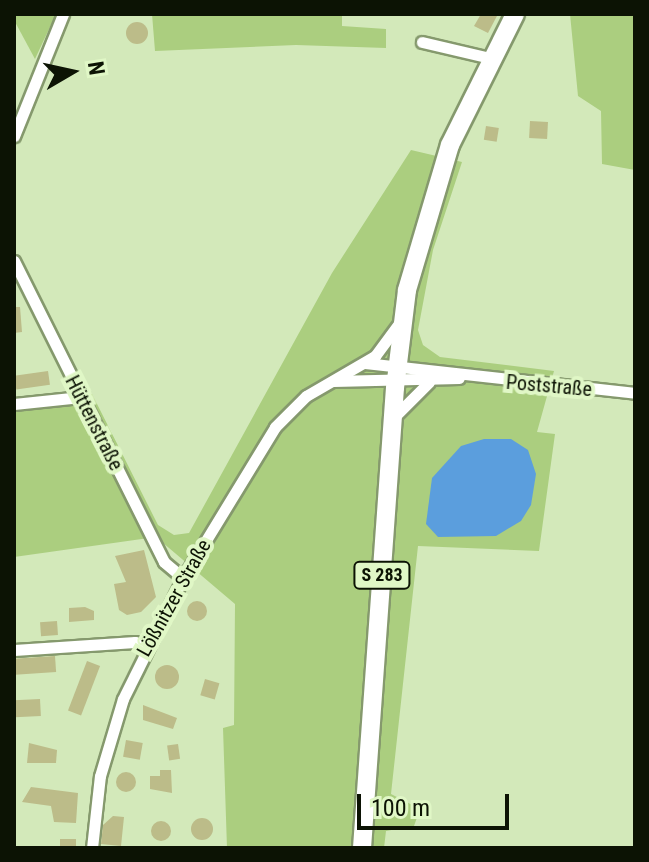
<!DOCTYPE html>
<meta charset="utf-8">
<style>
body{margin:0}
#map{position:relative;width:649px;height:862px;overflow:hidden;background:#d3e9ba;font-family:"Roboto Condensed",sans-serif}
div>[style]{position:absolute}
.green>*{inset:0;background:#abce7f}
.water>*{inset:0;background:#5b9edd}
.building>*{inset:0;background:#bcbc89;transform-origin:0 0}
.round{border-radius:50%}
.roads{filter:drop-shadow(2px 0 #85996d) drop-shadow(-2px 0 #85996d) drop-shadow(0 2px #85996d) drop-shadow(0 -2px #85996d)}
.minor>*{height:11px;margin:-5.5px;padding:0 5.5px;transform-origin:5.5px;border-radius:5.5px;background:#fff}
.primary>*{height:18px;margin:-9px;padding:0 9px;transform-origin:9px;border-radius:9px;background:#fff}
span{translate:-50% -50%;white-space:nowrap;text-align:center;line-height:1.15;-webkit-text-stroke:8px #e0f7c6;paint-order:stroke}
.shield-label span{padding:2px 6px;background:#e0f7c6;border:2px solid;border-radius:6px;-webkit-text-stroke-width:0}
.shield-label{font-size:18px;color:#0c1304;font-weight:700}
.street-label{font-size:20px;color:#0c1304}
.frame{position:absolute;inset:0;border:16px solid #0c1304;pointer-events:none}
.north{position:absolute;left:32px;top:32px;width:80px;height:80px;-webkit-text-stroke:6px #e0f7c6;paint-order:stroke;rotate:81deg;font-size:22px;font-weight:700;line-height:32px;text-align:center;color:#0c1304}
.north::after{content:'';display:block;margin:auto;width:28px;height:36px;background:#0c1304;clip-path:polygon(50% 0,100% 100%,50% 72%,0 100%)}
.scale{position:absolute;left:357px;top:794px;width:152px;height:36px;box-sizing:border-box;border:4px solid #0c1304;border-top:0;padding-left:10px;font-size:24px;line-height:28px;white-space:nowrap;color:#0c1304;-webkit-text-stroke:6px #e0f7c6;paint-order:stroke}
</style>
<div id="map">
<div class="green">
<div style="clip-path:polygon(14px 14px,56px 14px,35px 59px,14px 20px)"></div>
<div style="clip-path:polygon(152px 14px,342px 14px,342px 26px,386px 29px,386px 48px,296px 45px,155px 51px)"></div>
<div style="clip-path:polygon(570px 14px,635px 14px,635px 170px,602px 164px,601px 111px,578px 96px)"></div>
<div style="clip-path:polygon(411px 150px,462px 162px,433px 250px,418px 330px,423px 345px,440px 357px,554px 371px,537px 432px,555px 434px,539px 551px,418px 546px,391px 794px,420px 809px,414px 826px,386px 831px,384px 848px,227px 848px,223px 728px,234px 725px,235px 604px,156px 537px,14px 557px,14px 409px,71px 402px,92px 394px,158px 525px,174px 535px,189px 533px,332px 273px)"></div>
</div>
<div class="water">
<div style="clip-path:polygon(484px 439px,511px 439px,528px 450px,536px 474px,531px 505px,521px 521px,496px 536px,438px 537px,426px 524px,432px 478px,461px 446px)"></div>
</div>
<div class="building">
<div style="clip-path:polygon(481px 14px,498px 14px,488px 33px,474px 26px)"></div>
<div class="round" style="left:126px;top:22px;width:22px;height:22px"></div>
<div style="left:530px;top:121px;width:18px;height:17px;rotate:3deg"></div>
<div style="left:486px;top:126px;width:13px;height:14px;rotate:9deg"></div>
<div style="clip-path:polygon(14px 307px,20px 307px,22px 332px,14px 333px)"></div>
<div style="left:48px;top:371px;width:14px;height:34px;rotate:82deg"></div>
<div style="clip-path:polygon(144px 550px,156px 597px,141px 612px,127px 615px,119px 610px,114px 584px,126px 582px,115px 556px)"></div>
<div class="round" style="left:187px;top:601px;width:20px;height:20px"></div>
<div style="clip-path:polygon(85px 607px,94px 611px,94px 620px,69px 622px,69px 608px)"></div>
<div style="left:57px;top:621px;width:14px;height:17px;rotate:86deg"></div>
<div style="left:55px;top:656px;width:16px;height:41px;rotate:86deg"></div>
<div style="left:87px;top:661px;width:14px;height:53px;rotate:21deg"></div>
<div class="round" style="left:155px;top:665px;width:24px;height:24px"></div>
<div style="left:205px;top:679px;width:15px;height:17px;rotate:16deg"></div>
<div style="left:40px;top:699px;width:17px;height:26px;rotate:87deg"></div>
<div style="clip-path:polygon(143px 705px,177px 718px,173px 729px,143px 720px)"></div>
<div style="left:126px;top:740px;width:17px;height:17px;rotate:10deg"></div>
<div style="clip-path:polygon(29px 743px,57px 750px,56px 763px,27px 763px)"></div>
<div style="left:178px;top:744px;width:15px;height:11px;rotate:82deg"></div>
<div style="clip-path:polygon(160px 770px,171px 770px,172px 793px,150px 789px,150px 776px,160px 776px)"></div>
<div class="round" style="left:116px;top:772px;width:20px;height:20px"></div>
<div style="clip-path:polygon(31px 787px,78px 793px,76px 823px,54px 822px,51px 806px,22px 802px)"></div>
<div style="clip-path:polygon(113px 816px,124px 817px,121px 846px,101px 844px,103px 825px)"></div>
<div class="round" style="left:191px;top:818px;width:22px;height:22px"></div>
<div class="round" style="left:151px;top:821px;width:20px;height:20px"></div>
<div style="left:60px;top:839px;width:16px;height:9px"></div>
</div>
<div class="roads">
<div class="minor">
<div style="left:422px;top:42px;width:70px;rotate:13.2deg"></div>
<div style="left:14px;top:136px;width:131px;rotate:-68.1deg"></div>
<div style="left:14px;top:261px;width:336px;rotate:63.5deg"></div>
<div style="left:164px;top:562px;width:25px;rotate:40deg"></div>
<div style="left:365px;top:363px;width:272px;rotate:6.3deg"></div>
<div style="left:333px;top:381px;width:126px;rotate:-1.4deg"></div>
<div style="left:14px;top:404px;width:67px;rotate:-6deg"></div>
<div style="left:396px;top:415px;width:47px;rotate:-45deg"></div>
<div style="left:14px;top:650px;width:121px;rotate:-3.8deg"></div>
<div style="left:135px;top:642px;width:11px;rotate:27deg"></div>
<div style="left:92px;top:848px;width:72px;rotate:-83.7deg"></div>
<div style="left:100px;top:776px;width:80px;rotate:-73.4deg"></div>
<div style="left:123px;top:699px;width:135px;rotate:-63.6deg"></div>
<div style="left:183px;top:578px;width:177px;rotate:-58.6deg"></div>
<div style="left:275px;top:427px;width:44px;rotate:-45deg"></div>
<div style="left:306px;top:396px;width:80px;rotate:-30.1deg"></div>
<div style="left:375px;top:356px;width:42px;rotate:-53.7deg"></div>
</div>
<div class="primary">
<div style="left:362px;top:848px;width:461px;rotate:-85.9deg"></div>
<div style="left:395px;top:388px;width:99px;rotate:-83deg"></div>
<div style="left:407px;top:290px;width:151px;rotate:-73.5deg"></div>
<div style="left:450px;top:145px;width:146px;rotate:-63.6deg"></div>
</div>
</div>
<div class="shield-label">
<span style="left:382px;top:575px">S 283</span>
</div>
<div class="street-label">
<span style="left:549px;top:386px;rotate:5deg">Poststraße</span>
<span style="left:94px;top:423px;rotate:63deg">Hüttenstraße</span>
<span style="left:174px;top:598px;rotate:-61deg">Lößnitzer Straße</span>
</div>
<div class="frame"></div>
<div class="north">N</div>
<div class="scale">100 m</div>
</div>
